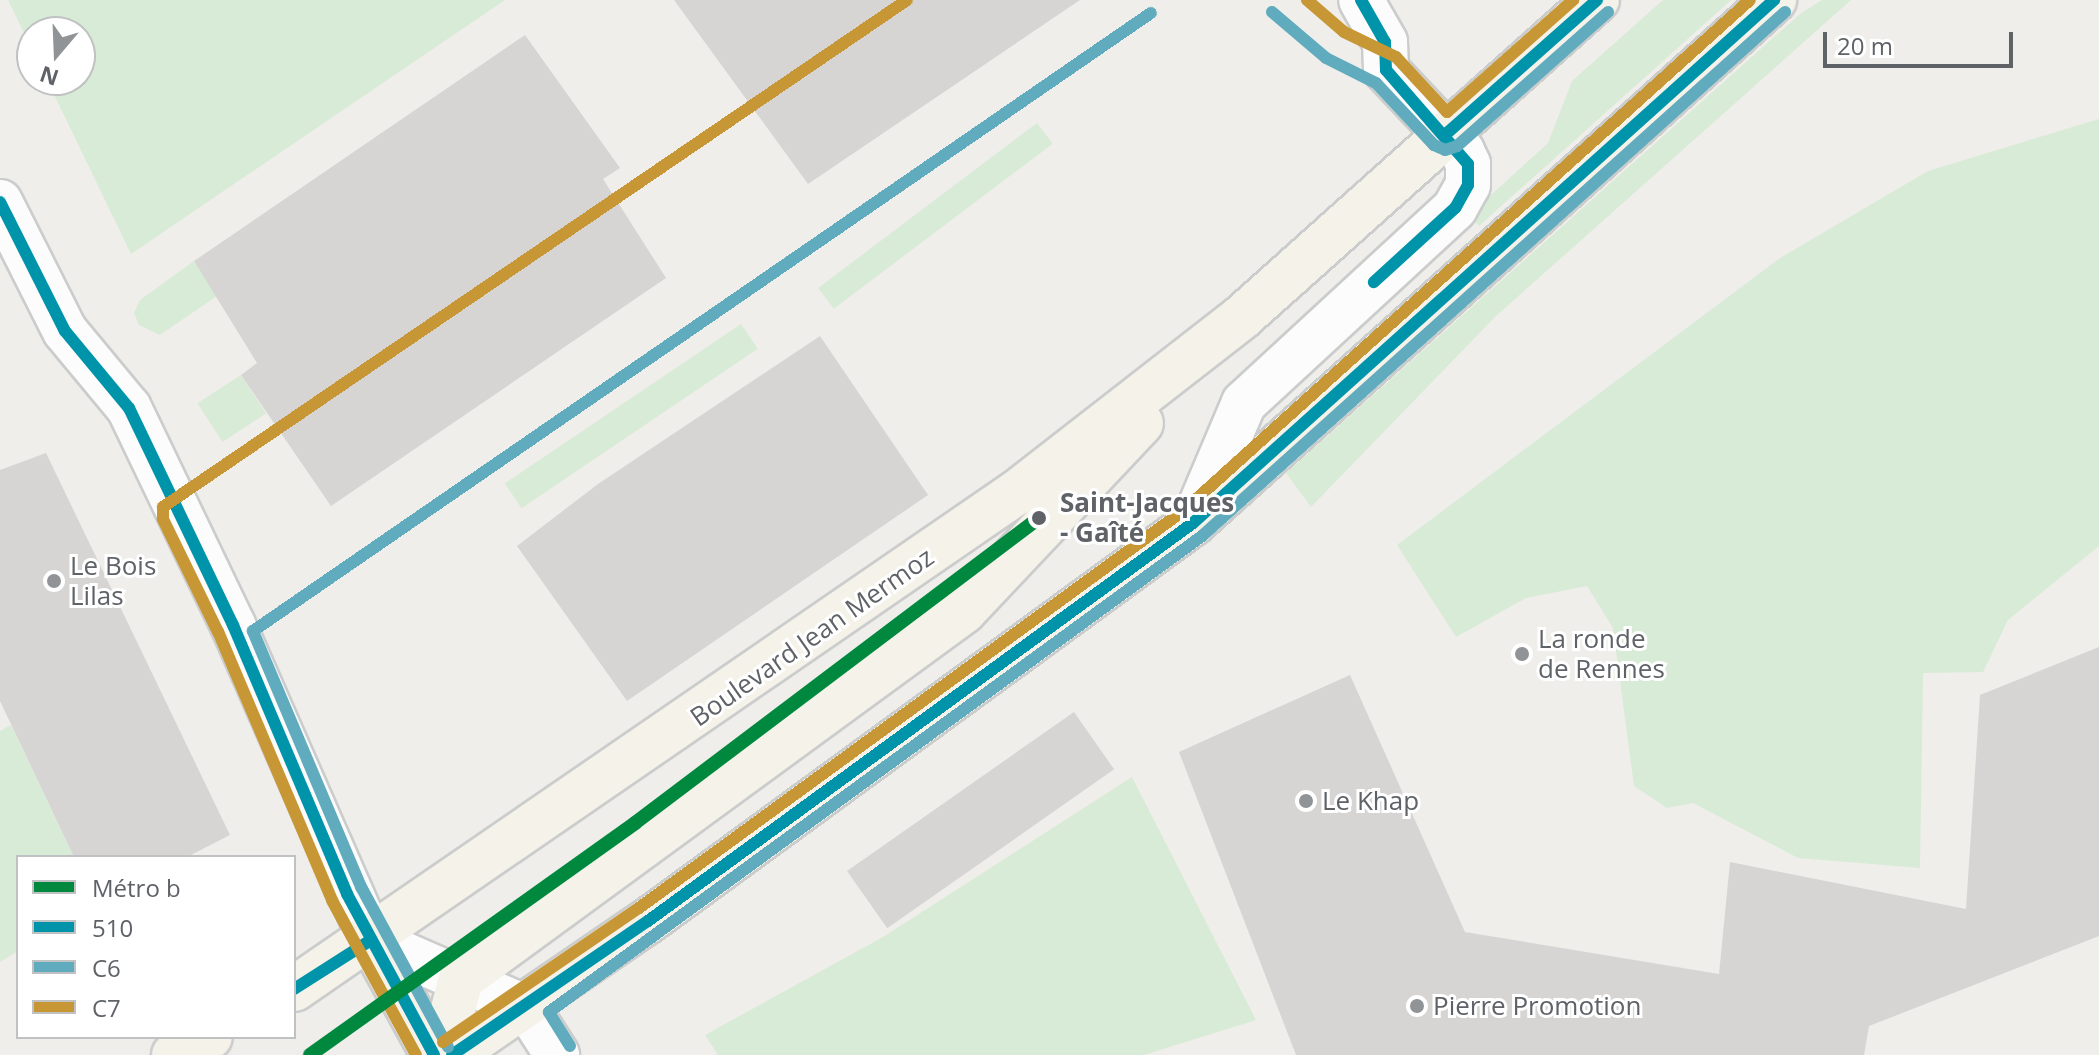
<!DOCTYPE html>
<meta charset="utf-8">
<style>
body{margin:0}
#map{position:relative;width:2099px;height:1055px;overflow:hidden;background:#efeeea;font-family:"Open Sans",sans-serif}
div>[style]{position:absolute}
.green>*{inset:0;background:#d8ebd6;transform-origin:0 0}
.building>*{inset:0;background:#d6d5d3;transform-origin:0 0}
.roads{filter:drop-shadow(2px 0 #cbcccc) drop-shadow(-2px 0 #cbcccc) drop-shadow(0 2px #cbcccc) drop-shadow(0 -2px #cbcccc)}
.street>*{height:44px;margin:-22px;padding:0 22px;transform-origin:22px;border-radius:22px;background:#fdfcfc}
.secondary>*{height:44px;margin:-22px;padding:0 22px;transform-origin:22px;border-radius:22px;background:#fdfcfc}
.primary>*{height:44px;margin:-22px;padding:0 22px;transform-origin:22px;border-radius:22px;background:#f4f2e9}
.bus-1>*{height:12px;margin:-6px;padding:0 6px;transform-origin:6px;border-radius:6px;background:#0094ab}
.bus-2>*{height:12px;margin:-6px;padding:0 6px;transform-origin:6px;border-radius:6px;background:#60abbd}
.bus-3>*{height:12px;margin:-6px;padding:0 6px;transform-origin:6px;border-radius:6px;background:#c79735}
.metro-1>*{height:14px;margin:-7px;padding:0 7px;transform-origin:7px;border-radius:7px;background:#00893e}
.dots>*{width:22px;height:22px;translate:-50% -50%;box-sizing:border-box;border:4px solid #fff;border-radius:50%}
span{translate:-50% -50%;white-space:nowrap;text-align:center;line-height:1.15;-webkit-text-stroke:6px #fff;paint-order:stroke}
.stop-label{font-size:26px;color:#5f6368;font-weight:700}
.left{translate:0 -50%;text-align:left}
.poi-label{font-size:26px;color:#5f6368}
.street-label{font-size:26px;color:#5f6368}
.legend{position:absolute;left:16px;top:855px;width:280px;height:184px;box-sizing:border-box;background:#fff;border:2px solid #bfc1c3;margin:0;padding:10px 14px;list-style:none;font-size:24px;color:#5f6368}
.legend li{display:flex;align-items:center;gap:16px;height:40px}
.legend b{width:40px;border:2px solid #bfc1c3}
.north{position:absolute;left:16px;top:16px;width:80px;height:80px;box-sizing:border-box;background:#fff;border:2px solid #bfc1c3;border-radius:50%;rotate:199deg;font-size:22px;font-weight:700;line-height:32px;text-align:center;color:#5f6368}
.north::after{content:'';display:block;margin:auto;width:28px;height:36px;background:#919496;clip-path:polygon(50% 0,100% 100%,50% 72%,0 100%)}
.scale{position:absolute;left:1823px;top:32px;width:190px;height:36px;box-sizing:border-box;border:4px solid #5f6368;border-top:0;padding-left:10px;font-size:24px;line-height:28px;white-space:nowrap;color:#5f6368;-webkit-text-stroke:6px #fff;paint-order:stroke}
</style>
<div id="map">
<div class="green">
<div style="clip-path:polygon(8px 0,505px 0,131px 254px,47px 80px,80px 80px,80px 32px,32px 32px,32px 49px)"></div>
<div style="clip-path:polygon(1663px 0,1731px 0,1479px 226px,1469px 215px,1548px 143px,1572px 81px)"></div>
<div style="clip-path:polygon(1822px 0,1851px 0,1496px 316px,1311px 507px,1286px 473px,1800px 14px)"></div>
<div style="clip-path:polygon(2099px 119px,2099px 546px,2008px 620px,1983px 672px,1923px 673px,1920px 868px,1798px 858px,1693px 803px,1667px 808px,1634px 786px,1613px 628px,1587px 586px,1526px 598px,1456px 637px,1397px 545px,1780px 258px,1928px 171px)"></div>
<div style="left:1037px;top:123px;width:26px;height:274px;rotate:53deg"></div>
<div style="clip-path:polygon(194px 261px,217px 296px,160px 335px,139px 325px,134px 313px,140px 300px)"></div>
<div style="left:741px;top:324px;width:30px;height:285px;rotate:56deg"></div>
<div style="left:241px;top:375px;width:46px;height:52px;rotate:57deg"></div>
<div style="clip-path:polygon(11px 725px,74px 857px,18px 857px,18px 951px,0 962px,0 731px)"></div>
<div style="clip-path:polygon(1132px 777px,1256px 1020px,1144px 1055px,718px 1055px,705px 1035px,883px 937px)"></div>
</div>
<div class="building">
<div style="clip-path:polygon(674px 0,1080px 0,808px 184px)"></div>
<div style="clip-path:polygon(525px 35px,620px 168px,603px 179px,666px 278px,331px 506px,241px 375px,257px 363px,194px 261px)"></div>
<div style="clip-path:polygon(820px 336px,928px 495px,627px 701px,517px 546px,598px 484px)"></div>
<div style="clip-path:polygon(46px 453px,230px 835px,187px 857px,74px 857px,0 701px,0 470px)"></div>
<div style="clip-path:polygon(2099px 647px,2099px 936px,1869px 1026px,1864px 1055px,1296px 1055px,1179px 752px,1350px 675px,1465px 932px,1719px 974px,1730px 862px,1966px 909px,1980px 695px)"></div>
<div style="left:1074px;top:712px;width:70px;height:277px;rotate:55deg"></div>
</div>
<div class="roads">
<div class="street">
<div style="left:0;top:202px;width:144px;rotate:63.3deg"></div>
<div style="left:65px;top:331px;width:100px;rotate:50.3deg"></div>
<div style="left:129px;top:408px;width:241px;rotate:64.4deg"></div>
<div style="left:233px;top:625px;width:344px;rotate:66.3deg"></div>
<div style="left:1193px;top:523px;width:130px;rotate:-67deg"></div>
<div style="left:1244px;top:403px;width:287px;rotate:-42.7deg"></div>
<div style="left:1455px;top:208px;width:26px;rotate:-61deg"></div>
<div style="left:1468px;top:185px;width:21px;rotate:-90deg"></div>
<div style="left:1468px;top:164px;width:14px;rotate:-115deg"></div>
<div style="left:1462px;top:151px;width:111px;rotate:-133.2deg"></div>
<div style="left:1386px;top:70px;width:28px;rotate:-92deg"></div>
<div style="left:1385px;top:42px;width:48px;rotate:-119.7deg"></div>
</div>
<div class="secondary">
<div style="left:371px;top:940px;width:170px;rotate:23.6deg"></div>
<div style="left:527px;top:1008px;width:56px;rotate:57.4deg"></div>
</div>
<div class="primary">
<div style="left:371px;top:940px;width:131px;rotate:61.3deg"></div>
<div style="left:294px;top:989px;width:876px;rotate:-34.49deg"></div>
<div style="left:1016px;top:493px;width:286px;rotate:-37.9deg"></div>
<div style="left:1242px;top:317px;width:476px;rotate:-41.8deg"></div>
<div style="left:174px;top:1055px;width:40px;rotate:-26.6deg"></div>
<div style="left:441px;top:1055px;width:79px;rotate:-75.3deg"></div>
<div style="left:461px;top:979px;width:623px;rotate:-36.19deg"></div>
<div style="left:964px;top:611px;width:258px;rotate:-46.7deg"></div>
<div style="left:452px;top:1055px;width:237px;rotate:-34.4deg"></div>
<div style="left:648px;top:921px;width:675px;rotate:-36.14deg"></div>
<div style="left:1193px;top:523px;width:782px;rotate:-41.99deg"></div>
</div>
</div>
<div class="bus-1">
<div style="left:1361px;top:0;width:48px;rotate:60.3deg"></div>
<div style="left:1385px;top:42px;width:28px;rotate:88deg"></div>
<div style="left:1386px;top:70px;width:125px;rotate:48.9deg"></div>
<div style="left:1468px;top:164px;width:21px;rotate:90deg"></div>
<div style="left:1468px;top:185px;width:26px;rotate:119deg"></div>
<div style="left:1455px;top:208px;width:110px;rotate:137.6deg"></div>
<div style="left:1446px;top:134px;width:202px;rotate:-41.6deg"></div>
<div style="left:0;top:202px;width:144px;rotate:63.3deg"></div>
<div style="left:65px;top:331px;width:100px;rotate:50.3deg"></div>
<div style="left:129px;top:408px;width:241px;rotate:64.4deg"></div>
<div style="left:233px;top:625px;width:292px;rotate:67deg"></div>
<div style="left:347px;top:894px;width:183px;rotate:61.6deg"></div>
<div style="left:294px;top:989px;width:91px;rotate:-32.5deg"></div>
<div style="left:452px;top:1055px;width:237px;rotate:-34.4deg"></div>
<div style="left:648px;top:921px;width:675px;rotate:-36.14deg"></div>
<div style="left:1193px;top:523px;width:782px;rotate:-41.99deg"></div>
</div>
<div class="bus-2">
<div style="left:1272px;top:12px;width:71px;rotate:40.4deg"></div>
<div style="left:1326px;top:58px;width:56px;rotate:26.6deg"></div>
<div style="left:1376px;top:83px;width:85px;rotate:46.9deg"></div>
<div style="left:1434px;top:145px;width:12px;rotate:24deg"></div>
<div style="left:1445px;top:150px;width:13px;rotate:-18deg"></div>
<div style="left:1457px;top:146px;width:202px;rotate:-41.6deg"></div>
<div style="left:570px;top:1046px;width:40px;rotate:-122deg"></div>
<div style="left:549px;top:1012px;width:808px;rotate:-36.09deg"></div>
<div style="left:1202px;top:536px;width:784px;rotate:-41.95deg"></div>
<div style="left:448px;top:1047px;width:182px;rotate:-118.5deg"></div>
<div style="left:361px;top:887px;width:278px;rotate:-112.9deg"></div>
<div style="left:253px;top:631px;width:1090px;rotate:-34.54deg"></div>
</div>
<div class="bus-3">
<div style="left:1307px;top:0;width:49px;rotate:40.9deg"></div>
<div style="left:1344px;top:32px;width:58px;rotate:25.7deg"></div>
<div style="left:1396px;top:57px;width:75px;rotate:47.2deg"></div>
<div style="left:1447px;top:112px;width:169px;rotate:-41.6deg"></div>
<div style="left:443px;top:1042px;width:237px;rotate:-34.4deg"></div>
<div style="left:639px;top:908px;width:673px;rotate:-36.12deg"></div>
<div style="left:1183px;top:511px;width:763px;rotate:-42.03deg"></div>
<div style="left:416px;top:1055px;width:176px;rotate:-118.5deg"></div>
<div style="left:332px;top:900px;width:291px;rotate:-113deg"></div>
<div style="left:218px;top:632px;width:126px;rotate:-116deg"></div>
<div style="left:163px;top:519px;width:12px;rotate:-90deg"></div>
<div style="left:163px;top:507px;width:900px;rotate:-34.27deg"></div>
</div>
<div class="metro-1">
<div style="left:310px;top:1055px;width:399px;rotate:-35.5deg"></div>
<div style="left:635px;top:823px;width:506px;rotate:-37.05deg"></div>
</div>
<div class="dots">
<div style="left:1039px;top:518px;background:#5f6368"></div>
<div style="left:54px;top:581px;background:#919496"></div>
<div style="left:1522px;top:654px;background:#919496"></div>
<div style="left:1306px;top:801px;background:#919496"></div>
<div style="left:1417px;top:1006px;background:#919496"></div>
</div>
<div class="stop-label">
<span class="left" style="left:1060px;top:518px">Saint-Jacques<br>- Gaîté</span>
</div>
<div class="poi-label">
<span class="left" style="left:70px;top:581px">Le Bois<br>Lilas</span>
<span class="left" style="left:1538px;top:654px">La ronde<br>de Rennes</span>
<span class="left" style="left:1322px;top:801px">Le Khap</span>
<span class="left" style="left:1433px;top:1006px">Pierre Promotion</span>
</div>
<div class="street-label">
<span style="left:812px;top:637px;rotate:-35deg">Boulevard Jean Mermoz</span>
</div>
<ul class="legend">
<li><b style="height:10px;background:#00893e"></b>Métro b</li>
<li><b style="height:10px;background:#0094ab"></b>510</li>
<li><b style="height:10px;background:#60abbd"></b>C6</li>
<li><b style="height:10px;background:#c79735"></b>C7</li>
</ul>
<div class="north">N</div>
<div class="scale">20 m</div>
</div>
